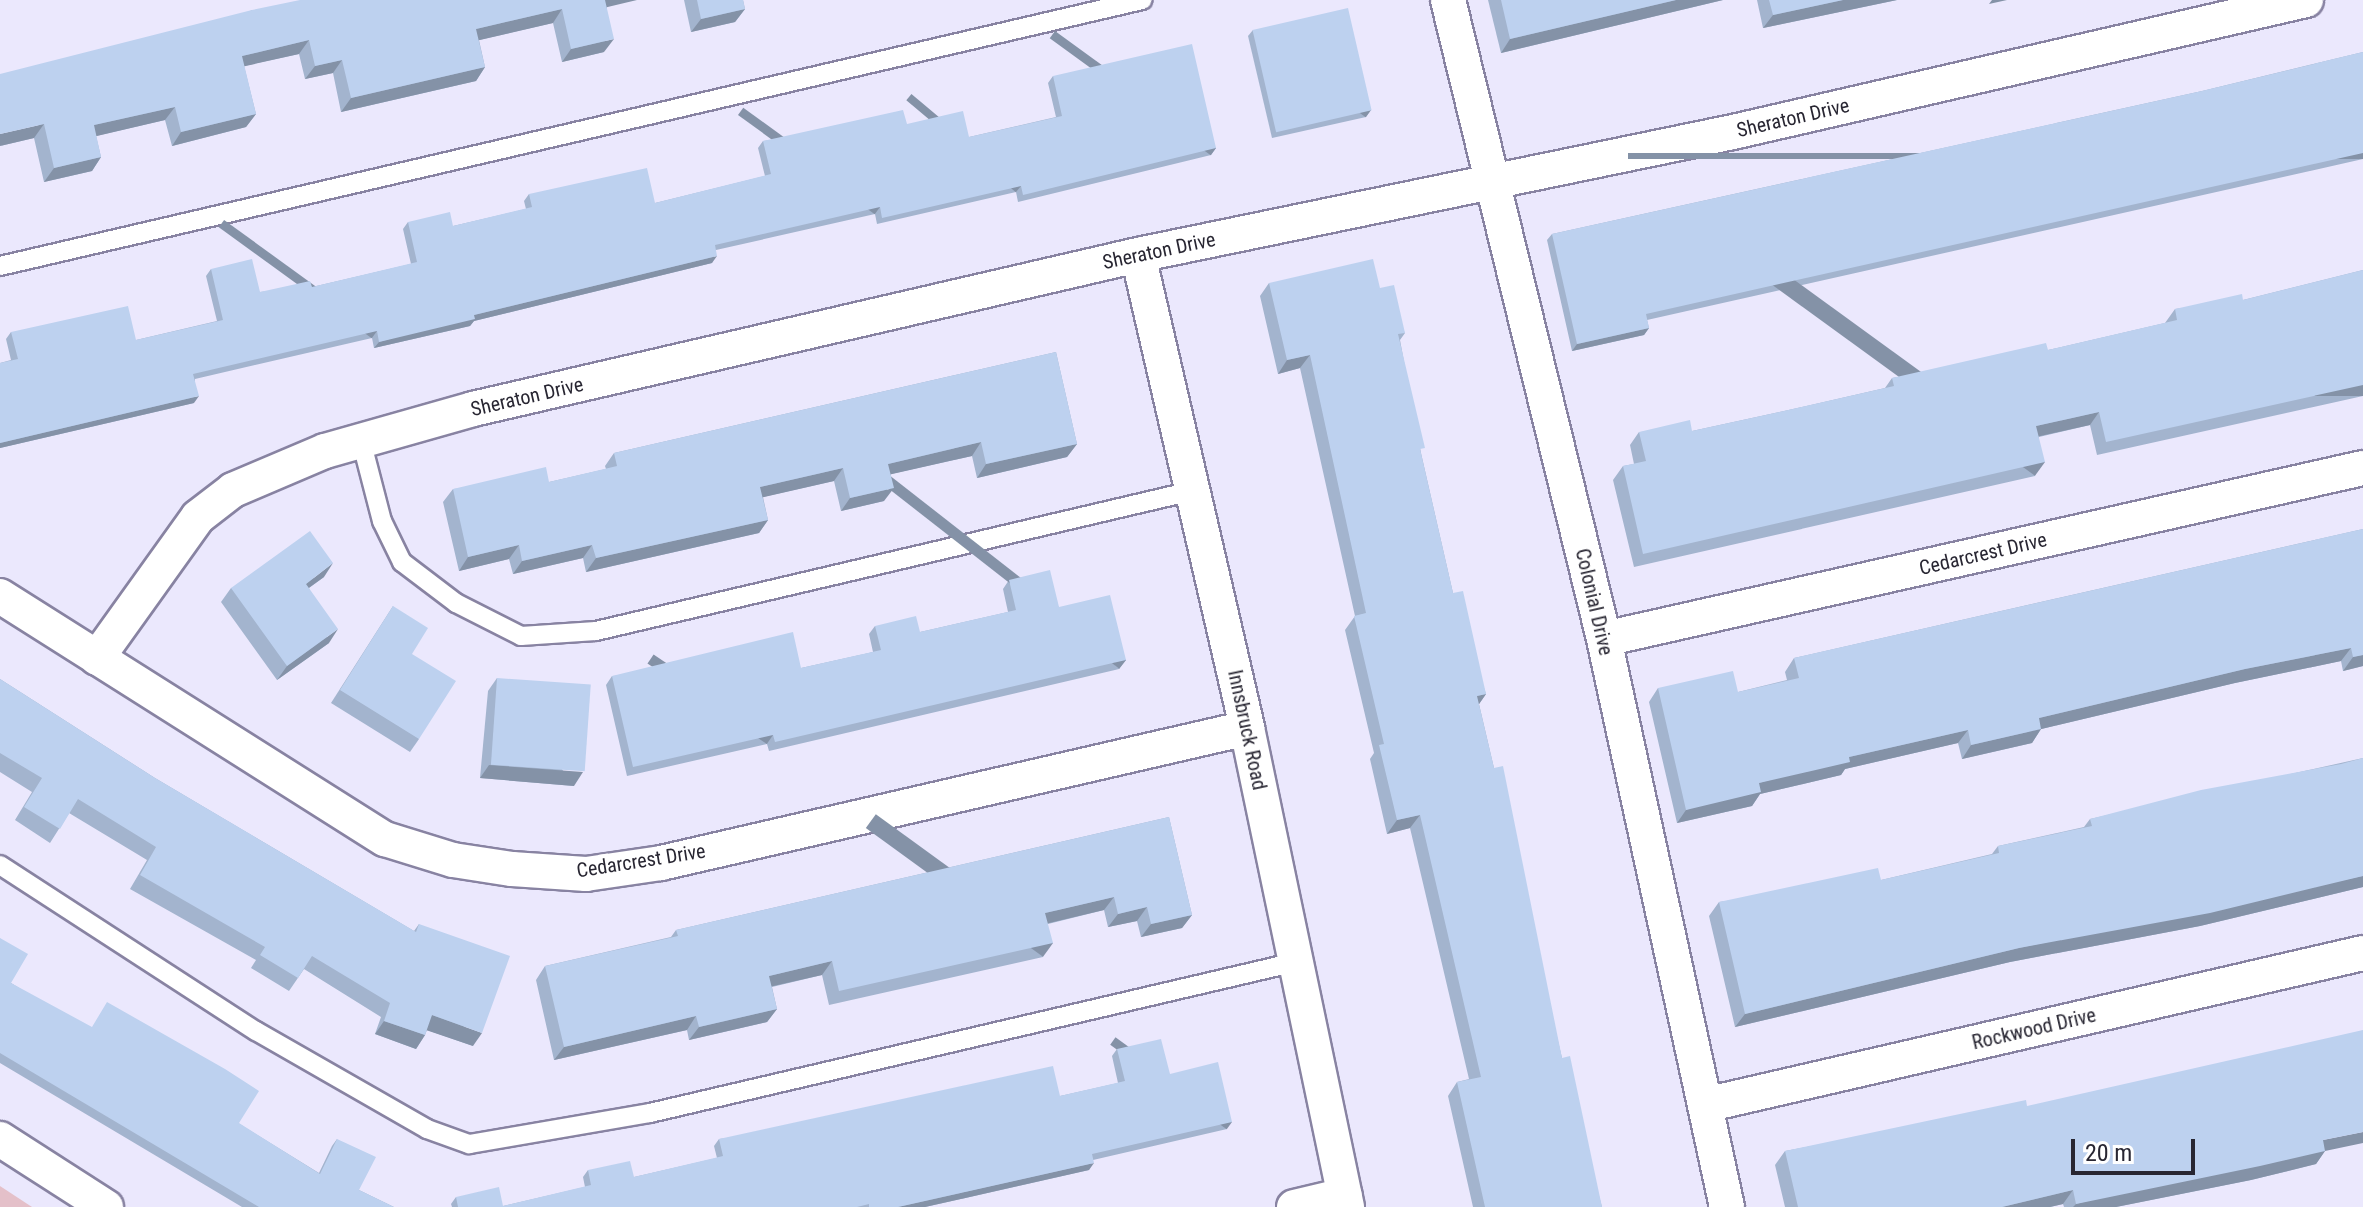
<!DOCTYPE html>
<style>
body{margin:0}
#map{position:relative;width:2363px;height:1207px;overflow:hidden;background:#ebe8fd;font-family:"Roboto Condensed",sans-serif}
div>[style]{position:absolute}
.green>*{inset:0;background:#e4c0c9}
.roads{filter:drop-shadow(2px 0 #8883a2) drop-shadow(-2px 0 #8883a2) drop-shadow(0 2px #8883a2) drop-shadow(0 -2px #8883a2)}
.lane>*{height:18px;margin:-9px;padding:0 9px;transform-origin:9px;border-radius:9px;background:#fff}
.street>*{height:34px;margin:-17px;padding:0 17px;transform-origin:17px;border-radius:17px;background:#fff}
.wall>*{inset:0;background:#a3b4ce}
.shaded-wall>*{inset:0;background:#8492a7;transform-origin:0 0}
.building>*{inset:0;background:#bdd1ef;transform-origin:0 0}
span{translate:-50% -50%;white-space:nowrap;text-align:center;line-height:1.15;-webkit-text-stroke:8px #fff;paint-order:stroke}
.street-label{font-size:20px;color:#282632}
.scale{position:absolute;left:2071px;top:1139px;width:124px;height:36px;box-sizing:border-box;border:4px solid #282632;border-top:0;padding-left:10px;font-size:24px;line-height:28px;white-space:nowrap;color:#282632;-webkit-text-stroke:6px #fff;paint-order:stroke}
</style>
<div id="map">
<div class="green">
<div style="clip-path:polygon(0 1186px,32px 1207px,0 1207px)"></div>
</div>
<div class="roads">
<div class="lane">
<div style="left:0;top:266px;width:1173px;rotate:-13.11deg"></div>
<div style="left:361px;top:440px;width:84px;rotate:75.5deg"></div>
<div style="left:382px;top:521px;width:46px;rotate:64deg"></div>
<div style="left:402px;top:562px;width:68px;rotate:37.2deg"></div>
<div style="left:456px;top:603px;width:73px;rotate:26.9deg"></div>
<div style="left:521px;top:636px;width:75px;rotate:-3.8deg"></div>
<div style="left:596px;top:631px;width:612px;rotate:-13.22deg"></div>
<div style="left:0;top:865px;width:305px;rotate:33deg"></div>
<div style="left:256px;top:1031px;width:197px;rotate:29.8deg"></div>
<div style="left:427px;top:1129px;width:45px;rotate:19.7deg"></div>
<div style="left:469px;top:1144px;width:184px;rotate:-9.7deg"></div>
<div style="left:650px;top:1113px;width:663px;rotate:-13.16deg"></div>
</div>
<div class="street">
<div style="left:1448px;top:0;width:658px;rotate:76.28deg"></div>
<div style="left:1604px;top:639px;width:581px;rotate:77.78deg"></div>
<div style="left:1138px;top:255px;width:485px;rotate:77deg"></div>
<div style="left:1247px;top:728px;width:489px;rotate:78.2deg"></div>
<div style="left:0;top:596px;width:455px;rotate:32.3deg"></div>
<div style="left:385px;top:839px;width:71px;rotate:17.2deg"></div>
<div style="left:453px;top:860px;width:60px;rotate:8.7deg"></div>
<div style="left:512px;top:869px;width:74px;rotate:3.9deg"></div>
<div style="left:586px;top:874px;width:76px;rotate:-8.3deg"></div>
<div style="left:661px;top:863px;width:601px;rotate:-12.97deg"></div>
<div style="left:1604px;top:639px;width:778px;rotate:-12.7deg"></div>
<div style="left:97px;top:658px;width:173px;rotate:-54.4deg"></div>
<div style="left:198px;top:517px;width:44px;rotate:-37.6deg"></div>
<div style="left:233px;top:490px;width:100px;rotate:-23deg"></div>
<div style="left:325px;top:451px;width:154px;rotate:-15.8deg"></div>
<div style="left:473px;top:409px;width:683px;rotate:-13.04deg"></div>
<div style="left:1138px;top:255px;width:608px;rotate:-11.68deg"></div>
<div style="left:1733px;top:132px;width:588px;rotate:-12.97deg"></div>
<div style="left:1705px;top:1105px;width:675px;rotate:-13.01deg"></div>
<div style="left:0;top:1139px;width:126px;rotate:32.7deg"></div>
<div style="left:1294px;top:1207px;width:52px;rotate:-13.2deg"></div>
</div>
</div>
<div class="wall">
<div style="clip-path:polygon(684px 0,743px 0,745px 9px,735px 22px,691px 32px)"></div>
<div style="clip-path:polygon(1488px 0,1723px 0,1501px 53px)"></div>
<div style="clip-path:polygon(1757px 0,1897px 0,1763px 28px)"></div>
<div style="clip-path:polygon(607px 7px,604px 52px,562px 62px,553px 23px,479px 40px,485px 67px,476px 81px,341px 112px,333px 73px,305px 79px,299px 54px,244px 66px,256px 114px,246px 127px,172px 146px,165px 120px,96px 136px,101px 157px,92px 171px,44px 182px,34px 138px,0 146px,252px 10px)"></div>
<div style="clip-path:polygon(1253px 30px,1371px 110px,1366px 117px,1272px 138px,1248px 36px)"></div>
<div style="clip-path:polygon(2363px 52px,2363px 159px,1647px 320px,1649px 328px,1644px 335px,1572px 351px,1547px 240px,1552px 234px,2202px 91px)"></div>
<div style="clip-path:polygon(1053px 76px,1216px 148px,1211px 155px,1018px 202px,1016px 192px,877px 224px,875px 214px,716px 250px,712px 263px,474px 321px,470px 326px,374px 348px,372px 338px,195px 379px,194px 403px,0 448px,0 363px,11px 360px,6px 339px,11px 332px,136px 340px,217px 321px,206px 276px,211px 269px,260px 292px,312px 287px,411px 264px,403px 229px,408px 222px,453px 226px,526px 209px,524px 201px,529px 194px,655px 203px,765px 176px,758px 148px,763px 141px,907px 124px,969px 137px,1056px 117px,1048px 83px)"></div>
<div style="clip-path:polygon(2363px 270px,2363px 396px,2097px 455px,2090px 425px,2039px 437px,2035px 476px,1634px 567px,1613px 480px,1623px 466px,1634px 464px,1630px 445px,1639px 432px,1692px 431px,1784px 411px,1885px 388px,1892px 378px,2048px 350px,2165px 323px,2175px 309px,2243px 300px)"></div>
<div style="clip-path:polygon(1269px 283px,1380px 288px,1405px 333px,1400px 340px,1421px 453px,1453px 593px,1486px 694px,1479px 704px,1562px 1058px,1602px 1207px,1473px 1207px,1448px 1096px,1457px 1082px,1469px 1079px,1410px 828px,1387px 834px,1370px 759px,1374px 753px,1345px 630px,1355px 616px,1300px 368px,1278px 374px,1260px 296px)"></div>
<div style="clip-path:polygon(1056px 352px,1077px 444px,1067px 457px,977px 478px,972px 456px,891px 474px,884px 501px,841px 511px,834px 481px,763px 497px,768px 520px,759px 533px,586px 572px,583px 558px,513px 574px,509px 559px,459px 571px,443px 502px,453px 489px,549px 482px,606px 469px,605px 466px,614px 453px)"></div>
<div style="clip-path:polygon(2363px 529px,2363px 666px,2343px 671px,2341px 661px,2235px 683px,2041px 729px,2032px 743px,1962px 759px,1958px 743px,1845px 769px,1841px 775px,1760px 794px,1752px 806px,1677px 823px,1649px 702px,1658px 688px,1738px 692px,1787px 680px,1785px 672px,1794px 658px)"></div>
<div style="clip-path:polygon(324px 577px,309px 588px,329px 643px,277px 680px,221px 602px,231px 588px)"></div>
<div style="clip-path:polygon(1009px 580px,1059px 607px,1126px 660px,1119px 669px,769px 751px,767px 744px,627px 776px,606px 685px,612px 676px,801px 668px,873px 652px,869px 634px,875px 626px,920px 632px,1008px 612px,1003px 589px)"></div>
<div style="clip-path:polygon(393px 606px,419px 739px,410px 752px,331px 703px)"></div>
<div style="clip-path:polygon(497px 678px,574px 786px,480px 778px,488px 691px)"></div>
<div style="clip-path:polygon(0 679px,155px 778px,414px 931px,419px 924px,473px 1046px,427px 1030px,425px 1035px,416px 1049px,375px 1034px,381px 1017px,304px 969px,289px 991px,251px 968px,256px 960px,130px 889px,147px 860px,69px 813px,50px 843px,15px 820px,32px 792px,0 772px)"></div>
<div style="clip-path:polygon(2363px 758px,2363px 887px,2200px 926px,2010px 962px,1735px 1027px,1709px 916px,1719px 902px,1881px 880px,1992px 854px,1998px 846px,2084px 827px,2090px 819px)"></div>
<div style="clip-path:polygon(1169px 817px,1192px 915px,1182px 928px,1141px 937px,1137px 921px,1108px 927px,1104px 910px,1048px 924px,1043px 957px,829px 1005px,822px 975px,772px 987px,777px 1009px,767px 1022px,689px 1040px,687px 1030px,554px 1060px,536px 980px,545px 966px,671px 937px,676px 930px)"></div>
<div style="clip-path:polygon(0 938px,11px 983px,319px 1173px,332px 1146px,337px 1139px,359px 1190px,394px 1207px,242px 1207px,0 1063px)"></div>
<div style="clip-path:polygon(1117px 1049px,1170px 1074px,1227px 1129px,1093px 1160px,1089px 1170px,925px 1207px,452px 1207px,451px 1204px,456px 1197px,503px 1206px,585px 1187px,583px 1177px,588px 1170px,634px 1177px,717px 1158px,714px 1146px,719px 1139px,1060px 1096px,1118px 1083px,1112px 1056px)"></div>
<div style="clip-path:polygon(2027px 1106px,2325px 1151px,2316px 1164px,2251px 1180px,2116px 1207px,2064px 1207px,2063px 1204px,2050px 1207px,1785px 1207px,1775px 1165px,1785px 1151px)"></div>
</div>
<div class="shaded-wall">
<div style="clip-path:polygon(601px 0,637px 0,595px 10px)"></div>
<div style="clip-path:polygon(1676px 0,1723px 0,1501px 53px,1510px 39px)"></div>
<div style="clip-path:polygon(1843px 0,1897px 0,1763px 28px,1773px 15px)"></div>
<div style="clip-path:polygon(1992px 0,2007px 0,1989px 4px)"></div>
<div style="clip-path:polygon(562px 9px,553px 23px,467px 43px,476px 29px)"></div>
<div style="clip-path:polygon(745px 9px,735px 22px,691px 32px,701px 19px)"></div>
<div style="clip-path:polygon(614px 39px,604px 52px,562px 62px,571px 49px)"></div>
<div style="clip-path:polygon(309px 40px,299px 54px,232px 69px,242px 56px)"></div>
<div style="clip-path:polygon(342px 60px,333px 73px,305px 79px,315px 66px)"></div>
<div style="clip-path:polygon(485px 67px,476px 81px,341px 112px,351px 98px)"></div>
<div style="clip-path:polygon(175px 107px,165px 120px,84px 139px,94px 125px)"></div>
<div style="left:1371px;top:110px;width:9px;height:96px;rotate:126deg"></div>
<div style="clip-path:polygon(256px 114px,246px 127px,172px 146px,181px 132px)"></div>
<div style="clip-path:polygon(44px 124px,34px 138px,0 146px,0 134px)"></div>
<div style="left:1216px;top:148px;width:9px;height:199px;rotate:126deg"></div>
<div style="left:2363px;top:153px;width:6px;height:735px;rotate:90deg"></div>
<div style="clip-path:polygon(101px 157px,92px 171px,44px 182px,54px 168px)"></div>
<div style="left:1021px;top:186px;width:8px;height:143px;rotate:130deg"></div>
<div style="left:880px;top:207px;width:9px;height:169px;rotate:126deg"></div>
<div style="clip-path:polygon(717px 256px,712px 263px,474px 321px,470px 326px,374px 348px,379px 342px,474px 315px)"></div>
<div style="clip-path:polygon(1649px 328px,1644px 335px,1572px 351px,1577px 344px)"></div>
<div style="left:377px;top:331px;width:9px;height:189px;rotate:126deg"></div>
<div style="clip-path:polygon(1310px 355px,1300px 368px,1278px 374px,1287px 360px)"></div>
<div style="left:2363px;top:385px;width:11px;height:263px;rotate:90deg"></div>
<div style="clip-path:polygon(199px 396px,194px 403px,0 448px,0 443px)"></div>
<div style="clip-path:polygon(2099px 412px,2090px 425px,2027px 439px,2036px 426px)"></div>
<div style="clip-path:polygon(981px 442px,972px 456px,879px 477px,888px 464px)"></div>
<div style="clip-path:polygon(1077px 444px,1067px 457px,977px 478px,986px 464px)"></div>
<div style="left:2045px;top:462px;width:17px;height:412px;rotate:126deg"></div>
<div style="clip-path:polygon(843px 468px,834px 481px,751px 500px,760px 487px)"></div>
<div style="clip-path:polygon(894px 488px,884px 501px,841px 511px,850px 498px)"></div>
<div style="clip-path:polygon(768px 520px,759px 533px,586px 572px,596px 558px)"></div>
<div style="clip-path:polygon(519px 545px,509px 559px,459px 571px,468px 557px)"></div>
<div style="clip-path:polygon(592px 545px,583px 558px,513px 574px,522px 561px)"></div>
<div style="clip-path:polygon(333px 563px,324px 577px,296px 597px,306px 584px)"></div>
<div style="clip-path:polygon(338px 629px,329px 643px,277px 680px,287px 666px)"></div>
<div style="clip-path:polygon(2351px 648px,2341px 661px,2235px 683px,2029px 732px,2039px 718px,2245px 669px)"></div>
<div style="clip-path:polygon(2363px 655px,2363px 666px,2343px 671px,2353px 657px)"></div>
<div style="left:1126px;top:660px;width:11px;height:360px;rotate:128deg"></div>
<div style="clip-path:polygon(1486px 694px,1477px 707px,1477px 696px)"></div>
<div style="clip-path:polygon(2041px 729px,2032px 743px,1962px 759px,1971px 745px)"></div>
<div style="clip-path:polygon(1968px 730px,1958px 743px,1845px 769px,1841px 775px,1760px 794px,1752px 806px,1677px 823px,1686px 810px,1759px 783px,1849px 757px)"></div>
<div style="left:773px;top:735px;width:11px;height:144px;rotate:124deg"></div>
<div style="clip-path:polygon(489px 765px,583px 772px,574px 786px,480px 778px)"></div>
<div style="clip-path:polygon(1420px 815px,1410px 828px,1387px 834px,1397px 820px)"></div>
<div style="clip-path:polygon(2363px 876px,2363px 887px,2200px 926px,2010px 962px,1735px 1027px,1745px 1014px,2019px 948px)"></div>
<div style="clip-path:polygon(1114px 897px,1104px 910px,1036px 926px,1045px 913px)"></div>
<div style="clip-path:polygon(1147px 907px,1137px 921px,1108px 927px,1118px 914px)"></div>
<div style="clip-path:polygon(1192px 915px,1182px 928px,1141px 937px,1151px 924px)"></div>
<div style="left:1053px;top:943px;width:17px;height:219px;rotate:126deg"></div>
<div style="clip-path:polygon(832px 961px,822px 975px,760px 989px,769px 976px)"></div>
<div style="clip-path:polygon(777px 1009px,767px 1022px,689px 1040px,699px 1027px)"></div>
<div style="clip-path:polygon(432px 1015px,482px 1033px,473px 1046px,423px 1029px)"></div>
<div style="clip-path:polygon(696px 1016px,687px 1030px,554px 1060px,564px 1047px)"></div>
<div style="clip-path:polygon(384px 1021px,425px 1035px,416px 1049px,375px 1034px)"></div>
<div style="left:1232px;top:1122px;width:9px;height:144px;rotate:126deg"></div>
<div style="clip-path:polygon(2363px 1132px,2363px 1143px,2325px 1151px,2316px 1164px,2251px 1180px,2116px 1207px,2073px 1207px,2076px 1204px,2323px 1140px)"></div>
<div style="clip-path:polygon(1094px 1163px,1089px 1170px,996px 1191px,925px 1207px,898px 1207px)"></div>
<div style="clip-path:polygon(2073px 1190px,2063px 1204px,2050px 1207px,2002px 1207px)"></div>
</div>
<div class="building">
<div style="clip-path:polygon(300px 0,605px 0,614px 39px,571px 49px,562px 9px,476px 29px,485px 67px,351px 98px,342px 60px,315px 66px,309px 40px,242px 56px,256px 114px,181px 132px,175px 107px,94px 125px,101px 157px,54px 168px,44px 124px,0 134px,0 74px,252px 10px)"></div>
<div style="clip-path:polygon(697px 0,743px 0,745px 9px,701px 19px)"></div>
<div style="clip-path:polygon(1501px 0,1676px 0,1510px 39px)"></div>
<div style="clip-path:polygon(1769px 0,1843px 0,1773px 15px)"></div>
<div style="left:1348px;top:8px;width:105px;height:98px;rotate:77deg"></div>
<div style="clip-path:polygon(1192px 44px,1216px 148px,1023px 195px,1021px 186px,882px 218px,880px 207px,715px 245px,717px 256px,474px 315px,475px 319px,379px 342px,377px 331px,193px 374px,199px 396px,0 443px,0 363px,18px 359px,11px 332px,128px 306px,136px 340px,223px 320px,211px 269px,252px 259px,260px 292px,310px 281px,312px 287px,417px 262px,408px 222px,450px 212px,453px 226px,532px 207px,529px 194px,647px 168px,655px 203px,771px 174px,763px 141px,903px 110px,907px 124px,963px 111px,969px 137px,1062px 116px,1053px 76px)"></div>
<div style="clip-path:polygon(2363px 52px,2363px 153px,1646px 314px,1649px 328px,1577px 344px,1552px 234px,2202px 91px)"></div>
<div style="clip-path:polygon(1373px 259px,1380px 288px,1394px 285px,1405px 333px,1398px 334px,1425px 448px,1420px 449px,1453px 593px,1463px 591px,1486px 694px,1477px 696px,1494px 768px,1503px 766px,1562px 1058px,1570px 1056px,1602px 1207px,1485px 1207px,1457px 1082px,1481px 1077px,1420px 815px,1397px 820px,1379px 745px,1384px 744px,1354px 616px,1366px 613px,1310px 355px,1287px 360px,1269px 283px)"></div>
<div style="clip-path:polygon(2363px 270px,2363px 385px,2106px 442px,2099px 412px,2036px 426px,2045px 462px,1643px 554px,1623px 466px,1646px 461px,1639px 432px,1690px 420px,1692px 431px,1784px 411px,1894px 386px,1892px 378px,2046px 343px,2048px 350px,2177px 320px,2175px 309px,2242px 294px,2243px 300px)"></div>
<div style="clip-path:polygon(1056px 352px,1077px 444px,986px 464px,981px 442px,888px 464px,894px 488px,850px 498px,843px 468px,760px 487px,768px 520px,596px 558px,592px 545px,522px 561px,519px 545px,468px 557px,453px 489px,546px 467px,549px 482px,617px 466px,614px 453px)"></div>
<div style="clip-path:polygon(2363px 529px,2363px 655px,2353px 657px,2351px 648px,2245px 669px,2039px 718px,2041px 729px,1971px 745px,1968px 730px,1849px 757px,1850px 762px,1759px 783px,1761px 792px,1686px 810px,1658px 688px,1733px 671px,1738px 692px,1799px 678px,1794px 658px)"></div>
<div style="clip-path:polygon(310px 531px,333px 563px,306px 584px,338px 629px,287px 666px,231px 588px)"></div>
<div style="clip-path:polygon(1050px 570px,1059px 607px,1110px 595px,1126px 660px,775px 742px,773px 735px,633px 767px,612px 676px,793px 632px,801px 668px,881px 650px,875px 626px,916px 616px,920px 632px,1016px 610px,1009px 580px)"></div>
<div style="clip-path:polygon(393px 606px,428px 628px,412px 654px,456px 681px,419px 739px,340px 690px)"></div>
<div style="left:497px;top:678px;width:94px;height:87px;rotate:4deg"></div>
<div style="clip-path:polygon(0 679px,155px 778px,416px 932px,419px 924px,510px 956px,482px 1033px,432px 1015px,425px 1035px,384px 1021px,390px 1003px,312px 956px,298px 978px,260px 955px,265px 947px,140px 875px,156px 847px,78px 799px,60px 829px,24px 807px,42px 778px,0 753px)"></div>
<div style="clip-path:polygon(2363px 758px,2363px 876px,2210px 913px,2019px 948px,1745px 1014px,1719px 902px,1878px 868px,1881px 880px,1999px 853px,1998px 846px,2092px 826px,2090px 819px,2201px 790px,2341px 764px)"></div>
<div style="clip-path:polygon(1169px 817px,1192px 915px,1151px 924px,1147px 907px,1118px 914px,1114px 897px,1045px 913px,1053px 943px,839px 991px,832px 961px,769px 976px,777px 1009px,699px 1027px,696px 1016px,564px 1047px,545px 966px,678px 936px,676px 930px)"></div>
<div style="clip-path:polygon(0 938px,28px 954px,11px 983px,92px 1027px,107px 1002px,225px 1069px,259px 1091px,239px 1123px,320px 1174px,337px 1139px,376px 1157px,359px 1190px,394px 1207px,259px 1207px,0 1053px)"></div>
<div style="clip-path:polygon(2363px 1030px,2363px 1132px,2323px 1140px,2325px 1151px,2260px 1166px,2076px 1204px,2073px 1190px,2002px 1207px,1798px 1207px,1785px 1151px,2026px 1100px,2027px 1106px)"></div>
<div style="clip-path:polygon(1161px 1039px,1170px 1074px,1218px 1062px,1232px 1122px,1092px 1154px,1094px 1163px,898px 1207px,869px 1207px,869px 1204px,857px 1207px,458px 1207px,456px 1197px,499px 1187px,503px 1206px,591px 1185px,588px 1170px,630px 1161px,634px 1177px,723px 1156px,719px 1139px,1053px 1066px,1060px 1096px,1125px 1081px,1117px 1049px)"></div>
</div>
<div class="street-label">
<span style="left:1793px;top:118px;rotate:-13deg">Sheraton Drive</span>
<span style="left:1159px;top:251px;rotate:-12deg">Sheraton Drive</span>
<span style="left:527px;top:397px;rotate:-13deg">Sheraton Drive</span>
<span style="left:1983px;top:554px;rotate:-13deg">Cedarcrest Drive</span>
<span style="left:1594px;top:602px;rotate:77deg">Colonial Drive</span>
<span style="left:1247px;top:730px;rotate:78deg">Innsbruck Road</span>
<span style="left:641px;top:861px;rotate:-9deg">Cedarcrest Drive</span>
<span style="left:2034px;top:1029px;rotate:-13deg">Rockwood Drive</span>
</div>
<div class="scale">20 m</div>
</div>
